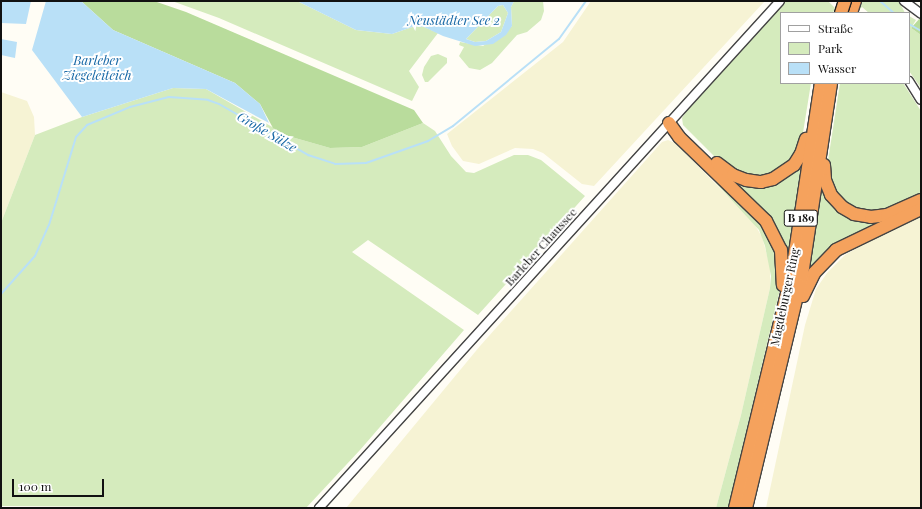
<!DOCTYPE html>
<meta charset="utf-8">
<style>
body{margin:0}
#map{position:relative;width:922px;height:509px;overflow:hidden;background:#fffdf5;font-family:"Playfair Display",serif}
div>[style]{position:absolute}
.farmland>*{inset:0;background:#f6f3d4}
.green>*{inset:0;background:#d5ebbd}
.forest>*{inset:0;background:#b9dc9c}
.water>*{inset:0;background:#b9e0f7}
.stream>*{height:2px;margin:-1px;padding:0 1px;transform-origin:1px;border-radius:1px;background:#b9e0f7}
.roads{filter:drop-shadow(1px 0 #444) drop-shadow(-1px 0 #444) drop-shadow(0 1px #444) drop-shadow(0 -1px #444)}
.minor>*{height:8px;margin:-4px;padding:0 4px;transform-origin:4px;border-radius:4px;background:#fff}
.highway>*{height:12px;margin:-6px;padding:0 6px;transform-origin:6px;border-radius:6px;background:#f5a25d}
.bridges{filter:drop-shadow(1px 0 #222) drop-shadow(-1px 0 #222) drop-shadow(0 1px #222) drop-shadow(0 -1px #222)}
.highway-bridge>*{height:12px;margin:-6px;padding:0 6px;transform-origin:6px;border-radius:6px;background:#f5a25d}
span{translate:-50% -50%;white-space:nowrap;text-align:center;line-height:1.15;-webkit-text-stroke:4px #fff;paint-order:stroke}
.shield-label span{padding:1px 3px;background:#fff;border:1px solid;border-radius:3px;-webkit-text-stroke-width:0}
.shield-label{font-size:11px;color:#111;font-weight:700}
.street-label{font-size:12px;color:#111}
.water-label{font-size:13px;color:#1768a6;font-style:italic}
.frame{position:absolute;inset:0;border:2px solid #111;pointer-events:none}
.legend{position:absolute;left:780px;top:12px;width:130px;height:72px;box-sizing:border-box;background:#fff;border:1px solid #a0a0a0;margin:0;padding:5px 7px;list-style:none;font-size:12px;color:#111}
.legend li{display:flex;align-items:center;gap:8px;height:20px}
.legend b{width:20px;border:1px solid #a0a0a0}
.scale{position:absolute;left:12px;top:479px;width:92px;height:18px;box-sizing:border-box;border:2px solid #111;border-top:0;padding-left:5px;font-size:12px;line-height:14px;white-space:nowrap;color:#111;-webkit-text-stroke:3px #fff;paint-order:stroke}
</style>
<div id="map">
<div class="farmland">
<div style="clip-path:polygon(591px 1px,765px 1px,594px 186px,582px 184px,543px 153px,533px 149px,515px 148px,479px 164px,463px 161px,452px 146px,447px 134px,563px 42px)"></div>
<div style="clip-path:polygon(1px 92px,27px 101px,34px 117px,35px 135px,1px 223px)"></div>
<div style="clip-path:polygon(668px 140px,675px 143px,752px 220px,762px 237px,770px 266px,770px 288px,741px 415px,716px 508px,346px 508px,480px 346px,662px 142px)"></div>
<div style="clip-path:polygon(921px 215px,921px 508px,766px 508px,805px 325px,816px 289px,827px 273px,845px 255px,897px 225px)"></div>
</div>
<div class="green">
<div style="clip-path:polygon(172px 1px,297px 1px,356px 30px,392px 34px,415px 26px,424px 27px,438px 33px,409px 71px,419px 87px,412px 101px,219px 18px)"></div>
<div style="clip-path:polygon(514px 1px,543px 1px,544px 11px,541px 20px,527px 32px,517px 35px,492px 63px,480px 70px,469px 68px,459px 56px,464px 47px,459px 45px,460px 42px,483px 46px,512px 26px,511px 7px)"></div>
<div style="clip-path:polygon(786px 1px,828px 1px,835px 8px,833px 13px,781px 13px,781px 83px,811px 83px,802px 139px,793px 159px,769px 176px,745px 176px,720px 162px,683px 125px,682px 118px,690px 106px)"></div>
<div style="clip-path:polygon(847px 1px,899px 1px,905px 13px,869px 13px,862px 7px,857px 12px)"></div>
<div style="clip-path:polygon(503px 5px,508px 13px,501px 32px,486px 41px,475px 42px,466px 39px,498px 6px)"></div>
<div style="clip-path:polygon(909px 16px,916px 20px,911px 28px,921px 35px,921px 88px,909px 71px)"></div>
<div style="clip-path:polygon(438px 54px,447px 58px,447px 63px,428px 82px,425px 82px,422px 75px,424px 67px,431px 56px)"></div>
<div style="clip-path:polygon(840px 83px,903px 83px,921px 111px,921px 195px,884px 210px,866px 212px,849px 206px,834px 192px,827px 167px)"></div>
<div style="clip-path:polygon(173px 88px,206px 89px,288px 136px,330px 148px,362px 147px,423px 123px,435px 131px,451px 156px,466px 172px,474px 173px,514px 155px,528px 155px,541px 160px,585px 196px,478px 315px,368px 240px,352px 252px,464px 330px,360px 450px,306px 508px,1px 506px,1px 223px,35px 135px,82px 117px)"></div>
<div style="clip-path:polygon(802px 159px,795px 218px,787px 268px,782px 247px,712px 162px,751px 184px)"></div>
<div style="clip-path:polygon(715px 182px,730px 188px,756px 212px,776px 243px,781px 285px,728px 508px,716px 508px,741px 415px,770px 288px,771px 276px,765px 246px,759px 230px)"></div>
<div style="clip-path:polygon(822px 184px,830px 200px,886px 218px,808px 274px)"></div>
</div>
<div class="forest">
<div style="clip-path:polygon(81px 1px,154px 1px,186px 12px,414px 110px,423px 123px,362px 147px,330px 148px,288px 136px,273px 128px,260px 104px,235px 83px,113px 30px)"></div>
<div style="clip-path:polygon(921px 17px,921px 35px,911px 28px)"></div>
</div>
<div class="water">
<div style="clip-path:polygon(1px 1px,31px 1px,26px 24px,1px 23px)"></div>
<div style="clip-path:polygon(46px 1px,81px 1px,113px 30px,235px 83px,260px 104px,269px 123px,206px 89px,173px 88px,82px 117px,32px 50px)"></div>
<div style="clip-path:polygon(evenodd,297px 1px,514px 1px,511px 7px,512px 26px,506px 35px,493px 44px,475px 46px,443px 36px,424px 27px,415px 26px,392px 34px,356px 30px,297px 1px,503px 5px,508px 13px,501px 32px,486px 41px,475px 42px,466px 39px,498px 6px,503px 5px)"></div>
<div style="clip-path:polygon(1px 39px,17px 42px,15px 58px,1px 55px)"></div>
</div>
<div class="stream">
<div style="left:880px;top:1px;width:18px;rotate:41deg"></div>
<div style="left:909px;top:24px;width:14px;rotate:30deg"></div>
<div style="left:1px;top:294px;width:51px;rotate:-48.2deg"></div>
<div style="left:35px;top:256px;width:34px;rotate:-66deg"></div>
<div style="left:49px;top:225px;width:92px;rotate:-72.9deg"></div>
<div style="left:76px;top:137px;width:16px;rotate:-47deg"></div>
<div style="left:87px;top:125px;width:47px;rotate:-22.7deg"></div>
<div style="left:130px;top:107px;width:40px;rotate:-14.4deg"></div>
<div style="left:169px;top:97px;width:39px;rotate:4deg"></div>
<div style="left:208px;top:100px;width:12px;rotate:20deg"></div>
<div style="left:219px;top:104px;width:103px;rotate:29.8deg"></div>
<div style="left:308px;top:155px;width:28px;rotate:18deg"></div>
<div style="left:335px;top:164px;width:31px;rotate:-2deg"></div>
<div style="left:366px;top:163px;width:66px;rotate:-19.5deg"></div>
<div style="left:428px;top:141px;width:29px;rotate:-31deg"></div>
<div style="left:453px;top:126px;width:137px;rotate:-39.4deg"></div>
<div style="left:559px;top:39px;width:47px;rotate:-54.6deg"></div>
</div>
<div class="roads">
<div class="minor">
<div style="left:904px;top:1px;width:21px;rotate:37deg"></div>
<div style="left:909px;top:81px;width:22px;rotate:58deg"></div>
<div style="left:319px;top:508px;width:685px;rotate:-47.72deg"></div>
</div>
<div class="highway">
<div style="left:851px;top:13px;width:13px;rotate:-72deg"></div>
<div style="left:669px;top:123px;width:17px;rotate:54deg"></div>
<div style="left:679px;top:137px;width:121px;rotate:44deg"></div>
<div style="left:766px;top:221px;width:33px;rotate:63deg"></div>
<div style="left:781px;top:250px;width:35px;rotate:87deg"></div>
<div style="left:717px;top:163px;width:20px;rotate:37deg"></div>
<div style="left:733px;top:175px;width:14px;rotate:21deg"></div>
<div style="left:746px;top:180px;width:15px;rotate:8deg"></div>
<div style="left:761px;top:182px;width:12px;rotate:-14deg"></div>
<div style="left:773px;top:179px;width:25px;rotate:-34deg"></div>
<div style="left:794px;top:165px;width:13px;rotate:-58deg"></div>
<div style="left:801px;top:154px;width:16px;rotate:-72deg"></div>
<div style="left:824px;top:165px;width:15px;rotate:86deg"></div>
<div style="left:825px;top:180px;width:16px;rotate:68deg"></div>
<div style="left:831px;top:195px;width:16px;rotate:47deg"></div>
<div style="left:842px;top:207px;width:14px;rotate:30deg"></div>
<div style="left:854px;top:214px;width:17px;rotate:10deg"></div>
<div style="left:871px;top:217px;width:16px;rotate:-7deg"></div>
<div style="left:887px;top:215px;width:37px;rotate:-24deg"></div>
<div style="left:803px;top:296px;width:25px;rotate:-64deg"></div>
<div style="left:814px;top:273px;width:32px;rotate:-46deg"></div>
<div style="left:836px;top:250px;width:94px;rotate:-25.8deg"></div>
<div style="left:735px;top:508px;width:243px;rotate:-76.4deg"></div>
<div style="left:792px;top:272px;width:191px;rotate:-81.3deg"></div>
<div style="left:746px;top:508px;width:240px;rotate:-76.5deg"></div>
<div style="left:802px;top:275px;width:194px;rotate:-81.4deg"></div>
</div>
</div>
<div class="bridges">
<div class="highway-bridge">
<div style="left:841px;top:13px;width:13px;rotate:-72deg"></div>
</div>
</div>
<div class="shield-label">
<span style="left:801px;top:218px">B 189</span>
</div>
<div class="street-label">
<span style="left:541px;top:247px;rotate:-48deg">Barleber Chaussee</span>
<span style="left:785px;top:297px;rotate:-78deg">Magdeburger Ring</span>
</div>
<div class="water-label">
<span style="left:454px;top:20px">Neustädter See 2</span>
<span style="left:97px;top:68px">Barleber<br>Ziegeleiteich</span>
<span style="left:267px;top:132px;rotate:30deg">Große Sülze</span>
</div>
<div class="frame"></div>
<ul class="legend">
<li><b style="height:5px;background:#fff"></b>Straße</li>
<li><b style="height:11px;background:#d5ebbd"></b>Park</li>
<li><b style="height:11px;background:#b9e0f7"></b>Wasser</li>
</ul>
<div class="scale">100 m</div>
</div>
